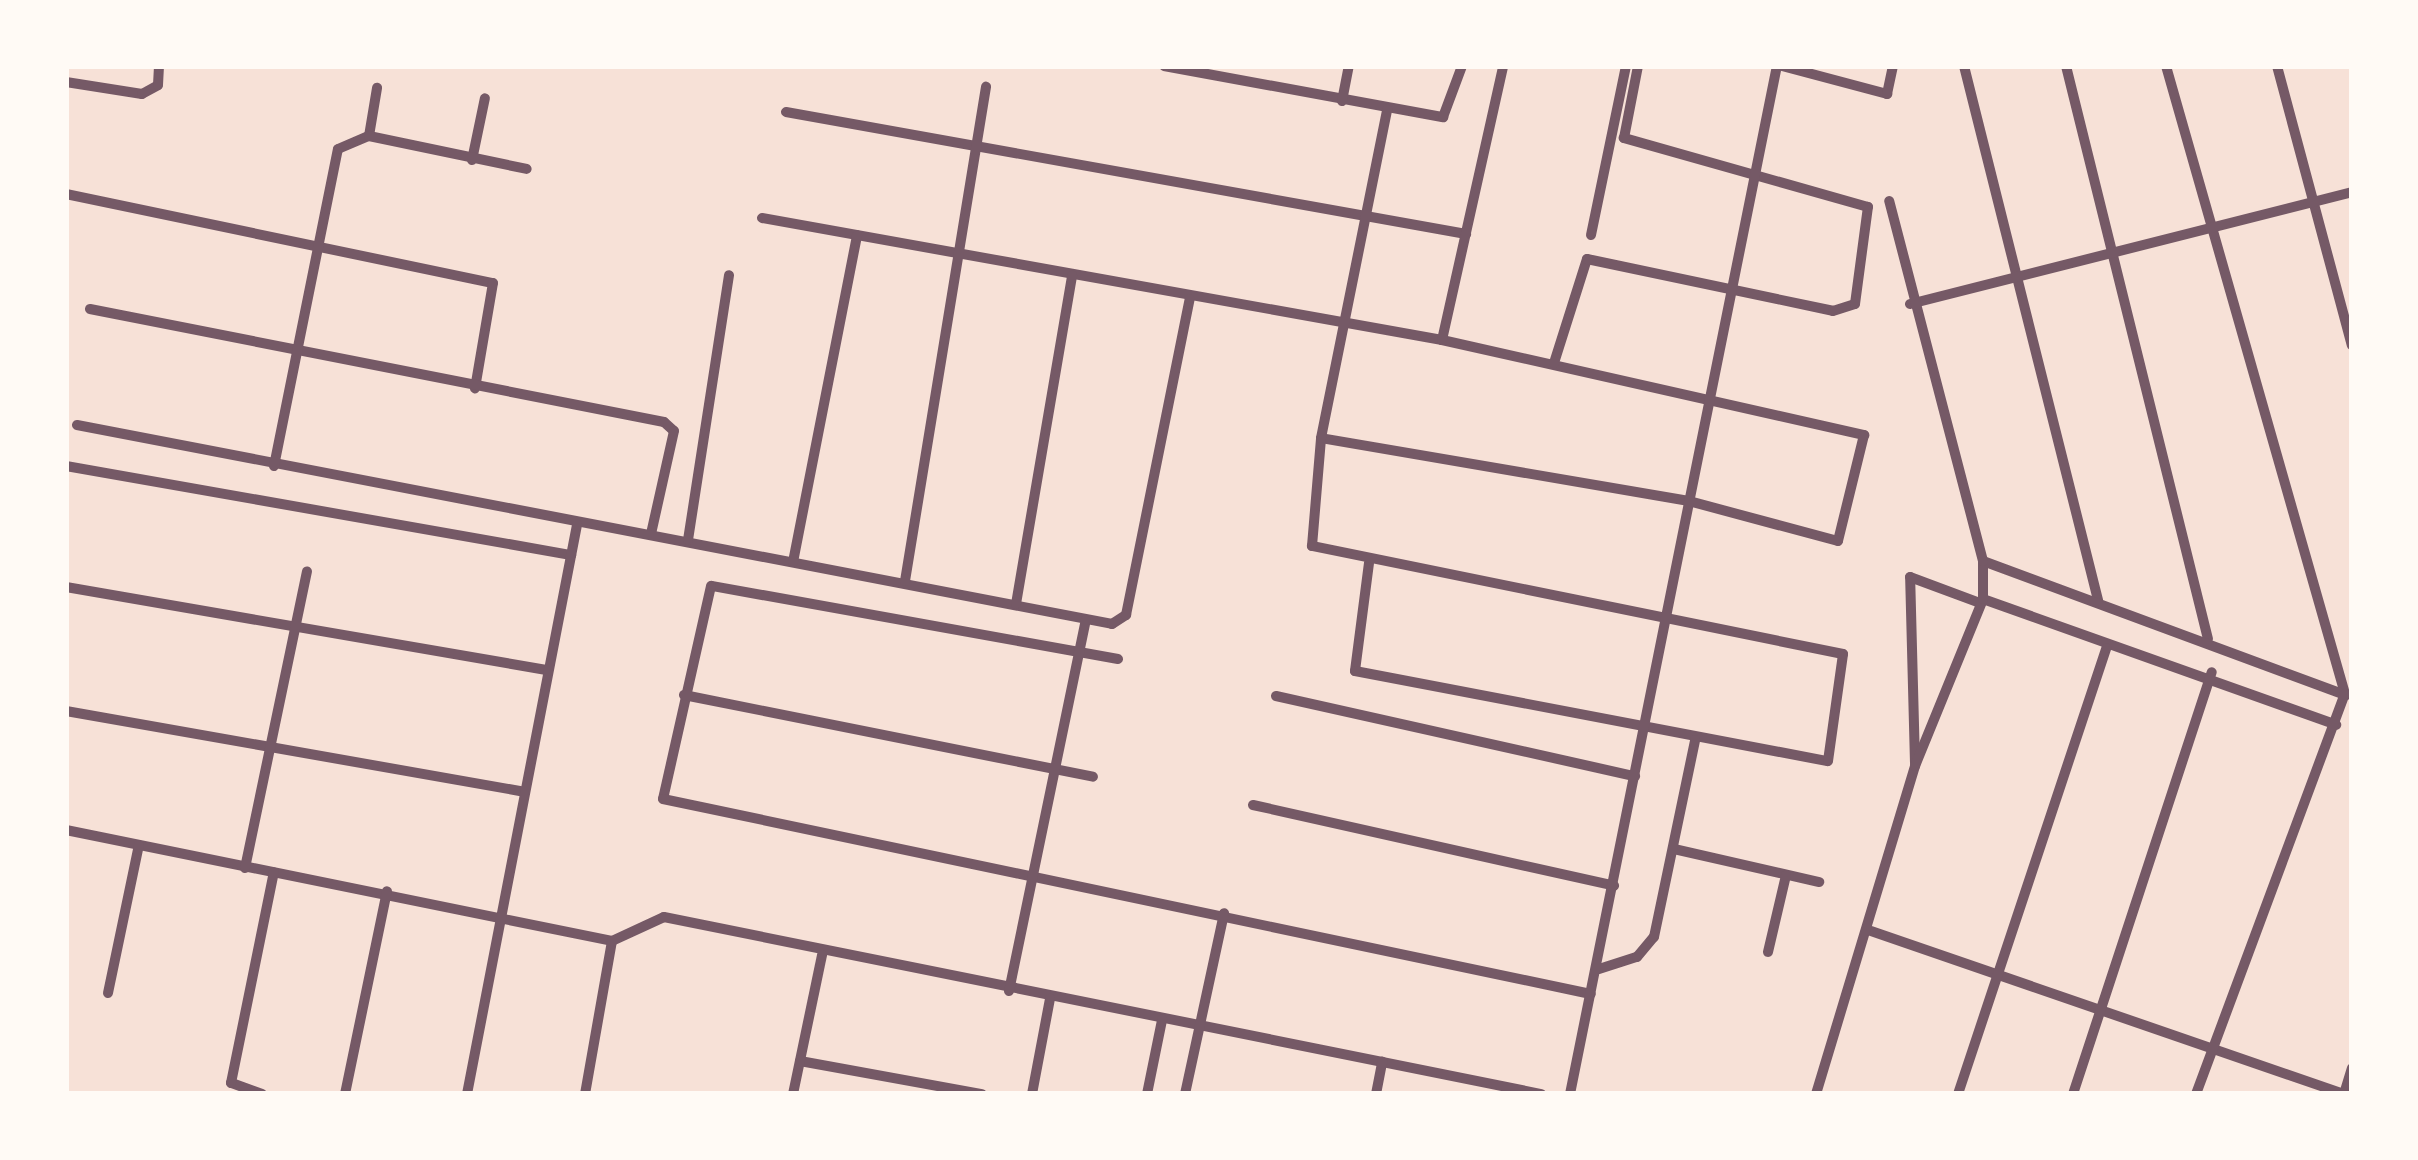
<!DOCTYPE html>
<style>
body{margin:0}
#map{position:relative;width:2418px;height:1160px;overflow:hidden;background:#f7e1d7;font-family:Lato,sans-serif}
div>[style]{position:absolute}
.minor>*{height:10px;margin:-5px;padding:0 5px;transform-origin:5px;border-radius:5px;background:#755966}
span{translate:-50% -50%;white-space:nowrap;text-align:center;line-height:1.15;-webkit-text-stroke:9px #fffaf5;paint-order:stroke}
.frame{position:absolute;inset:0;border:69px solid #fffaf5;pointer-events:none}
</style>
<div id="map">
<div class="minor">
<div style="left:1164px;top:66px;width:284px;rotate:10.4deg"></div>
<div style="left:1443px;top:117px;width:54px;rotate:-69.6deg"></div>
<div style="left:1782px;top:66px;width:109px;rotate:14.9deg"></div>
<div style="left:1887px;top:94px;width:29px;rotate:-78deg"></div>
<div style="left:1964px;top:66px;width:551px;rotate:75.91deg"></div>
<div style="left:2066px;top:66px;width:590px;rotate:76.08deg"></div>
<div style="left:2166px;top:66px;width:653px;rotate:74.09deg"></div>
<div style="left:2277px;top:66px;width:289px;rotate:75deg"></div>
<div style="left:66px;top:82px;width:77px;rotate:9deg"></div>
<div style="left:142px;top:94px;width:18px;rotate:-29deg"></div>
<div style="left:158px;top:85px;width:19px;rotate:-87deg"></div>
<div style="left:1342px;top:101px;width:36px;rotate:-79deg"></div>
<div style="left:786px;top:112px;width:691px;rotate:10.17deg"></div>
<div style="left:369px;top:136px;width:49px;rotate:-80.5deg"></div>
<div style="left:472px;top:160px;width:63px;rotate:-78.2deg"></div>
<div style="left:66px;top:194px;width:436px;rotate:11.8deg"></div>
<div style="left:493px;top:283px;width:107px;rotate:99.7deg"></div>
<div style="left:762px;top:218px;width:691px;rotate:10.17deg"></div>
<div style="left:1442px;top:340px;width:433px;rotate:12.7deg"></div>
<div style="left:1864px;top:435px;width:109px;rotate:103.8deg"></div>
<div style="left:1838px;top:541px;width:154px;rotate:-165deg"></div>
<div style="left:1689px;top:501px;width:373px;rotate:-170.3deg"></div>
<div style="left:1591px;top:235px;width:173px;rotate:-78.3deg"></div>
<div style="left:1910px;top:304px;width:456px;rotate:-14.2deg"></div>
<div style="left:90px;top:309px;width:585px;rotate:11.14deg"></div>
<div style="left:664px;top:422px;width:13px;rotate:42deg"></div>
<div style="left:674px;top:431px;width:106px;rotate:102.6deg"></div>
<div style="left:1442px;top:340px;width:281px;rotate:-77.4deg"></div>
<div style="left:1554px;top:363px;width:109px;rotate:-72.4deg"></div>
<div style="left:1587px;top:259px;width:251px;rotate:11.9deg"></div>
<div style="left:1833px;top:311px;width:23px;rotate:-18deg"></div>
<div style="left:1855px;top:304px;width:98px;rotate:-82.4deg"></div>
<div style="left:1868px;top:207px;width:254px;rotate:-164.2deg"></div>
<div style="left:1624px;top:138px;width:73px;rotate:-79deg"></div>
<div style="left:77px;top:425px;width:1054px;rotate:10.88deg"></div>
<div style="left:1112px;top:624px;width:17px;rotate:-33deg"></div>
<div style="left:1126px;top:615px;width:322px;rotate:-78.6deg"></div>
<div style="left:66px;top:466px;width:513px;rotate:10deg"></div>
<div style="left:274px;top:466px;width:323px;rotate:-78.6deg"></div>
<div style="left:338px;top:149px;width:34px;rotate:-23deg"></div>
<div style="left:369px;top:136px;width:161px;rotate:11.8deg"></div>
<div style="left:688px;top:540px;width:268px;rotate:-81.2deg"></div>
<div style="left:1983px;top:561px;width:387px;rotate:20.3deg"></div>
<div style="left:793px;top:562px;width:333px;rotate:-78.9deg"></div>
<div style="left:1369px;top:563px;width:109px;rotate:97.4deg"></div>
<div style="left:1355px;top:671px;width:481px;rotate:10.8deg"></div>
<div style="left:1828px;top:761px;width:108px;rotate:-82deg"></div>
<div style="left:1843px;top:654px;width:542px;rotate:-168.5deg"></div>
<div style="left:1312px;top:546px;width:108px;rotate:-85.2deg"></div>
<div style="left:1321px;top:438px;width:335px;rotate:-78.6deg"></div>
<div style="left:905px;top:581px;width:501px;rotate:-80.69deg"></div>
<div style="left:66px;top:587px;width:489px;rotate:9.8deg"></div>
<div style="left:1983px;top:599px;width:375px;rotate:19.6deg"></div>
<div style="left:1016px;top:604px;width:333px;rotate:-80.3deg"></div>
<div style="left:1118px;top:659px;width:413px;rotate:-169.8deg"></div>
<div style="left:711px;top:586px;width:218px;rotate:102.7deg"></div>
<div style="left:663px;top:799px;width:948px;rotate:11.87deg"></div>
<div style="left:684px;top:695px;width:417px;rotate:11.3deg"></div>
<div style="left:1276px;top:696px;width:368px;rotate:12.6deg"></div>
<div style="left:66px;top:711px;width:465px;rotate:10deg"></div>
<div style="left:1915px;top:763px;width:186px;rotate:-91.5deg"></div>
<div style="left:1910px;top:577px;width:75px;rotate:20.4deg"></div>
<div style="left:1253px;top:805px;width:370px;rotate:12.6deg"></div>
<div style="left:66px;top:830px;width:557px;rotate:11.49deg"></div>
<div style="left:612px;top:941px;width:155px;rotate:100deg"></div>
<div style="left:1674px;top:849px;width:149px;rotate:12.8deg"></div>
<div style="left:245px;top:868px;width:303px;rotate:-78.2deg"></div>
<div style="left:1871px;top:931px;width:500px;rotate:19.01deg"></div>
<div style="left:2344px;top:1094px;width:27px;rotate:-73deg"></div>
<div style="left:612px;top:941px;width:57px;rotate:-24.8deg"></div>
<div style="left:664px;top:917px;width:895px;rotate:11.41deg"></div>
<div style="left:1768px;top:952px;width:79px;rotate:-76.8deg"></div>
<div style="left:1599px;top:969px;width:40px;rotate:-18deg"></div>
<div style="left:1637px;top:957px;width:26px;rotate:-50deg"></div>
<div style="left:1654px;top:937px;width:201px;rotate:-78.2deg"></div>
<div style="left:1009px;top:991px;width:379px;rotate:-78.3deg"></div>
<div style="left:108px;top:993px;width:151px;rotate:-78.2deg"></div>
<div style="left:800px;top:1061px;width:185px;rotate:10.3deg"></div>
<div style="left:262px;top:1094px;width:33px;rotate:-160deg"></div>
<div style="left:231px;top:1083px;width:215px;rotate:-78.5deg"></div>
<div style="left:345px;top:1094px;width:207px;rotate:-78.3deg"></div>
<div style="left:467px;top:1094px;width:580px;rotate:-79.06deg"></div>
<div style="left:793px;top:1094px;width:142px;rotate:-78.2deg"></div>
<div style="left:1032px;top:1094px;width:97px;rotate:-79.3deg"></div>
<div style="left:1147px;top:1094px;width:76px;rotate:-78.5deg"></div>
<div style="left:1185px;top:1094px;width:185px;rotate:-77.8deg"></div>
<div style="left:1376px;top:1094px;width:33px;rotate:-79deg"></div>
<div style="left:1570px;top:1094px;width:1049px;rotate:-78.62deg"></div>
<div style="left:1816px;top:1094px;width:343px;rotate:-73.2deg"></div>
<div style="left:1915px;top:766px;width:180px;rotate:-67.8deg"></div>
<div style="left:1983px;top:599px;width:38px;rotate:-90deg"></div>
<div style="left:1983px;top:561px;width:372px;rotate:-104.6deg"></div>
<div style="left:1958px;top:1094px;width:470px;rotate:-71.6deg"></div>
<div style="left:2073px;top:1094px;width:444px;rotate:-71.8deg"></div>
<div style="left:2196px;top:1094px;width:427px;rotate:-69.6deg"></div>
</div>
<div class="frame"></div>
</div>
